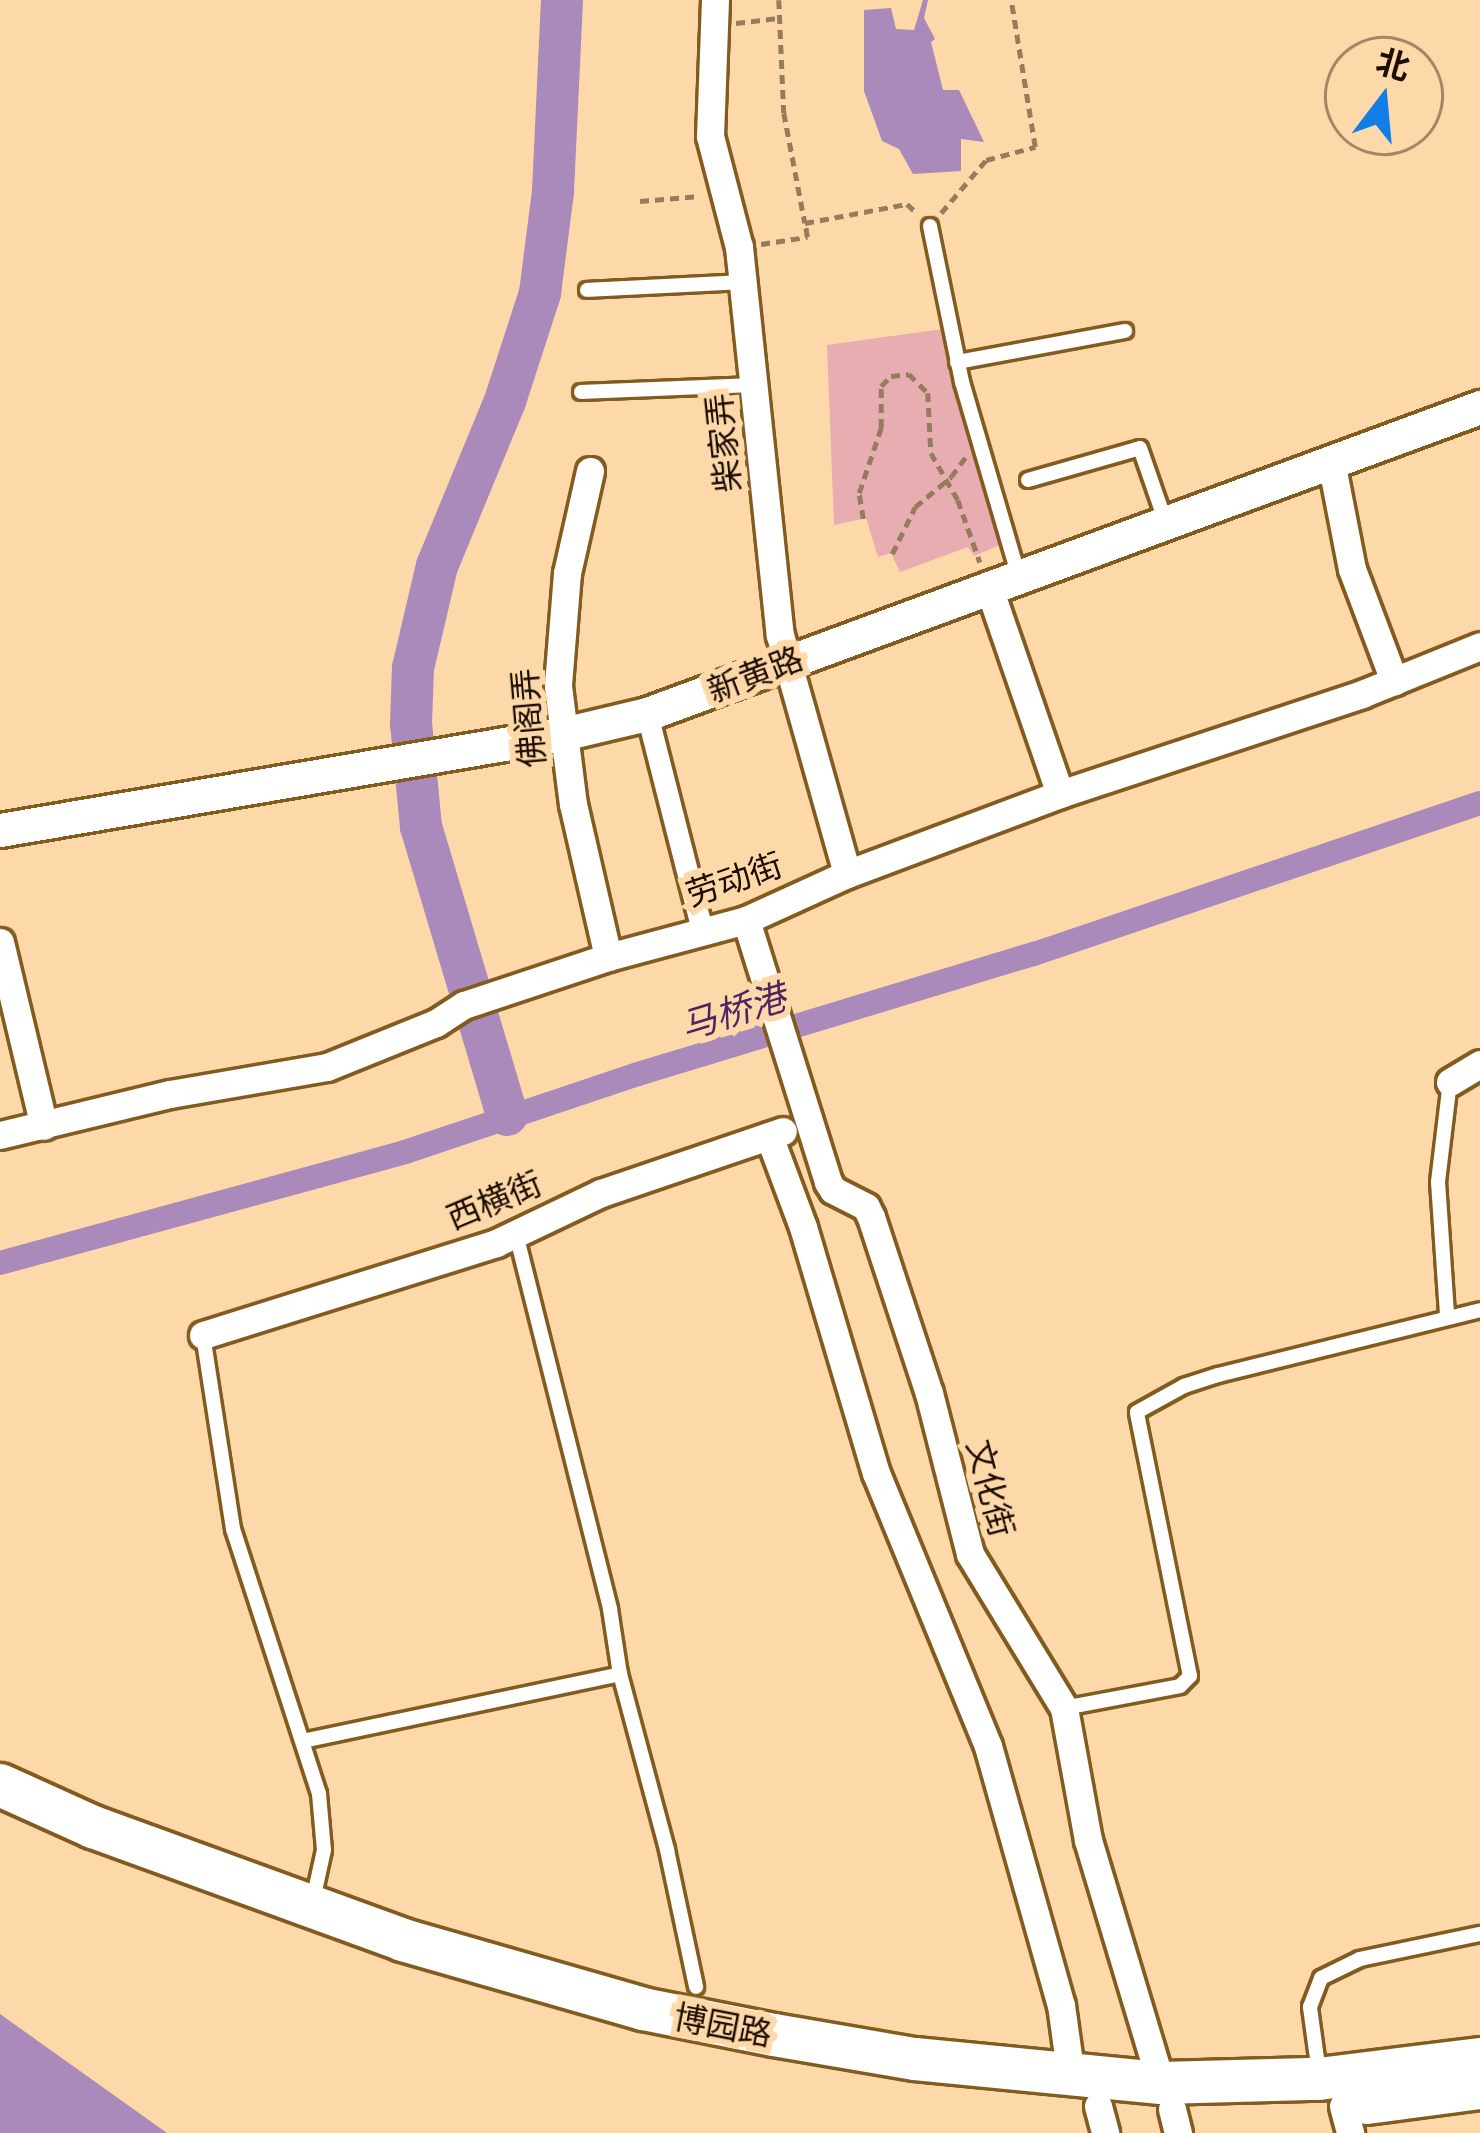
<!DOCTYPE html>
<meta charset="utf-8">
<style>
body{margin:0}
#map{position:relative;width:1480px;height:2133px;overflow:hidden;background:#fdd9aa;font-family:"PT Sans Narrow","Noto Sans SC",sans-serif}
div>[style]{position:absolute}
.green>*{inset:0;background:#e7adb1}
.water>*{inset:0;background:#aa89bb}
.canal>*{height:24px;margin:-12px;padding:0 12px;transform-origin:12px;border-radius:12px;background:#aa89bb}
.river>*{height:42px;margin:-21px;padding:0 21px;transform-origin:21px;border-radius:21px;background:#aa89bb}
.path>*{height:4.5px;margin-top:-2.25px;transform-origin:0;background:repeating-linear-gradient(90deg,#967c5c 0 9px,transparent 0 15px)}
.roads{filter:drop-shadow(3px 0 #835b1f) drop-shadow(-3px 0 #835b1f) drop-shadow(0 3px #835b1f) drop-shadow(0 -3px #835b1f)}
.service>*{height:14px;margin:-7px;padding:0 7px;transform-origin:7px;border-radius:7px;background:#fff}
.pedestrian>*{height:21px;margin:-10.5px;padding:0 10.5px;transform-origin:10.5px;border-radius:10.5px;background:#fff}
.minor>*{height:27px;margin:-13.5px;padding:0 13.5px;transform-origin:13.5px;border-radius:13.5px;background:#fff}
.tertiary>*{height:33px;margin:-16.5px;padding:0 16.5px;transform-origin:16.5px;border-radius:16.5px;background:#fff}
.primary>*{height:42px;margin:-21px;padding:0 21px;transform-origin:21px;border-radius:21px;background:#fff}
span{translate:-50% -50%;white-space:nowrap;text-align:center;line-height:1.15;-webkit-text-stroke:12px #fdd9aa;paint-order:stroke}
.street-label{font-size:33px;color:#1c0d00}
.water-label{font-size:36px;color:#4e2462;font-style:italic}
.north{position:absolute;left:1324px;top:36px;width:120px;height:120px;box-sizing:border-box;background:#fdd9aa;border:3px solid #a38766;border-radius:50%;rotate:16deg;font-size:33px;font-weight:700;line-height:48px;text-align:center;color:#1c0d00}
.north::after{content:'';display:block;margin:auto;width:42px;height:54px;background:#117de5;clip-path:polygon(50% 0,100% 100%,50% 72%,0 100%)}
</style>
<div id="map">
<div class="green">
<div style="clip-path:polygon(943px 329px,1000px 545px,974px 556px,968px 547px,900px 572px,891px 553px,878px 557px,866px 518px,834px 525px,827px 345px)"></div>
</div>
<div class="water">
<div style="clip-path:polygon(923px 0,928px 0,924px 18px,935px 39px,931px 42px,943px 90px,959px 90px,984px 142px,961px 139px,961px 171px,913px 174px,899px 149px,882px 141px,864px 91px,864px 10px,891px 8px,896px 29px,914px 30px)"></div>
<div style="clip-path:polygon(0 2014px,167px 2133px,0 2133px)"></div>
</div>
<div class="canal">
<div style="left:0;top:1263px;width:420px;rotate:-15.3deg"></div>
<div style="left:405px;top:1152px;width:246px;rotate:-18.5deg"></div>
<div style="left:638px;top:1074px;width:414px;rotate:-16.9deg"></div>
<div style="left:1034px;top:954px;width:471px;rotate:-18.7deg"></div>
</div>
<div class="river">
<div style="left:507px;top:1115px;width:301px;rotate:-106.6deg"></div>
<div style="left:421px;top:827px;width:103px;rotate:-95.5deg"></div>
<div style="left:411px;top:724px;width:56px;rotate:-88deg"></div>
<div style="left:413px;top:668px;width:105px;rotate:-76.8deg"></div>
<div style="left:437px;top:566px;width:178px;rotate:-67.6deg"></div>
<div style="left:505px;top:401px;width:114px;rotate:-72deg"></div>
<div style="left:540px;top:293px;width:103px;rotate:-82.7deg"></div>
<div style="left:553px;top:191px;width:191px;rotate:-87.3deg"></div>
</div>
<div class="path">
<div style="left:779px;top:0;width:113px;rotate:87.5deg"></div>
<div style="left:784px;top:113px;width:112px;rotate:79.2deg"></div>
<div style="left:805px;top:223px;width:104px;rotate:-10.6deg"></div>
<div style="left:907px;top:204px;width:13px;rotate:42deg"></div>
<div style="left:736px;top:23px;width:42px;rotate:-6.8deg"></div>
<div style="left:640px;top:201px;width:60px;rotate:-4.8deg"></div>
<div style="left:941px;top:213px;width:70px;rotate:-49.7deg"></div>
<div style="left:986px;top:160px;width:51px;rotate:-14.9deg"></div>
<div style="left:1035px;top:147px;width:149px;rotate:-99.3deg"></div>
<div style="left:761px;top:244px;width:47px;rotate:-8.7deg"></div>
<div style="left:807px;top:237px;width:14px;rotate:-98deg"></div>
<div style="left:863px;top:519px;width:26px;rotate:-99deg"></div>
<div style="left:859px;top:493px;width:69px;rotate:-71.3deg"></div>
<div style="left:881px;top:428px;width:42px;rotate:-90deg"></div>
<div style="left:881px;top:386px;width:14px;rotate:-45deg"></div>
<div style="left:891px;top:376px;width:18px;rotate:-6deg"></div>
<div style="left:909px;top:374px;width:27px;rotate:45deg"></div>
<div style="left:928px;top:393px;width:60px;rotate:87.1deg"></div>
<div style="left:931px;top:453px;width:54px;rotate:60.1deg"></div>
<div style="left:958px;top:500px;width:66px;rotate:70.5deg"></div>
<div style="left:892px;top:554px;width:52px;rotate:-63.9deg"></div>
<div style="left:915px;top:507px;width:47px;rotate:-39.8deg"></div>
<div style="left:951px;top:477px;width:26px;rotate:-54deg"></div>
</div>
<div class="roads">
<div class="service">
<div style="left:930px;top:226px;width:159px;rotate:78.4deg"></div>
<div style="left:962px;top:382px;width:199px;rotate:73.7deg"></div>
<div style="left:587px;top:290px;width:156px;rotate:-2.9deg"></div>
<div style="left:957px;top:362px;width:171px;rotate:-10.5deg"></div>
<div style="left:581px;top:392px;width:172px;rotate:-2.3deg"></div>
<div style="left:1028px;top:480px;width:116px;rotate:-15.9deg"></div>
<div style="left:1140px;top:448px;width:76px;rotate:70.9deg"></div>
<div style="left:516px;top:1234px;width:387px;rotate:75.9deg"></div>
<div style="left:610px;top:1609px;width:66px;rotate:81.3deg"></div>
<div style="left:1447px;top:1314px;width:132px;rotate:-93.9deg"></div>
<div style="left:1438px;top:1182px;width:101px;rotate:-83.2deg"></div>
<div style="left:203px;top:1335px;width:196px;rotate:81.2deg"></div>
<div style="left:233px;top:1529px;width:279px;rotate:72deg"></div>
<div style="left:319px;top:1794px;width:56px;rotate:84.9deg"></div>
<div style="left:324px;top:1850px;width:51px;rotate:102.4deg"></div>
<div style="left:1064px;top:1708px;width:118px;rotate:-10.7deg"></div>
<div style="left:1180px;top:1686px;width:14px;rotate:-45deg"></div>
<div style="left:1190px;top:1676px;width:269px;rotate:-101.4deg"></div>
<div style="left:1137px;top:1412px;width:54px;rotate:-29deg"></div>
<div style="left:1184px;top:1386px;width:36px;rotate:-18deg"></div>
<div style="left:1218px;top:1375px;width:270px;rotate:-13.9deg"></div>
<div style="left:303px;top:1741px;width:324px;rotate:-11.9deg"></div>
<div style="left:620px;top:1674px;width:182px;rotate:75deg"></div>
<div style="left:667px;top:1850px;width:140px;rotate:78deg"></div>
<div style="left:1319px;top:2073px;width:67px;rotate:-97.8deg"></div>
<div style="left:1310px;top:2007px;width:31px;rotate:-69deg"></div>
<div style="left:1321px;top:1978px;width:43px;rotate:-26deg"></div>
<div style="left:1360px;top:1959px;width:123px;rotate:-11.8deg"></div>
</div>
<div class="pedestrian">
<div style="left:647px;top:714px;width:222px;rotate:75.7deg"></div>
</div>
<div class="minor">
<div style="left:715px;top:0;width:136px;rotate:92.1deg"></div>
<div style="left:710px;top:136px;width:115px;rotate:75.4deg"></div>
<div style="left:739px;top:247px;width:390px;rotate:84deg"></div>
<div style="left:780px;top:635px;width:248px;rotate:74.3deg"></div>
<div style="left:1331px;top:461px;width:110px;rotate:79deg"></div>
<div style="left:1352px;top:569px;width:120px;rotate:69.4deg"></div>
<div style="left:590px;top:471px;width:105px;rotate:102.7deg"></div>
<div style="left:567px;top:573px;width:113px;rotate:94.6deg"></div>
<div style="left:558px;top:686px;width:119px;rotate:82.8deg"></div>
<div style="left:573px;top:804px;width:157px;rotate:77.1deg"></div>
<div style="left:988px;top:585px;width:221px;rotate:71deg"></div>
<div style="left:746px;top:920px;width:275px;rotate:72.6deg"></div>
<div style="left:828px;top:1182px;width:9px;rotate:58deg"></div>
<div style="left:833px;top:1190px;width:37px;rotate:27deg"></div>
<div style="left:866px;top:1207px;width:11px;rotate:63deg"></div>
<div style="left:871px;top:1217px;width:185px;rotate:71.8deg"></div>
<div style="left:929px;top:1393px;width:166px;rotate:75.7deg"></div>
<div style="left:970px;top:1554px;width:180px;rotate:58.6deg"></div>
<div style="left:1064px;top:1708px;width:134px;rotate:79.7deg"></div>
<div style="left:1088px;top:1840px;width:254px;rotate:73.3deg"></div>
<div style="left:0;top:942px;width:189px;rotate:76.6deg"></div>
<div style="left:1450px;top:1082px;width:35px;rotate:-31deg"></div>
<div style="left:0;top:1135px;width:175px;rotate:-13.6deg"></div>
<div style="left:170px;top:1094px;width:159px;rotate:-9.8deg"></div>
<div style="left:327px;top:1067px;width:118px;rotate:-22deg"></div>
<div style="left:436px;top:1023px;width:33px;rotate:-33deg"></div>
<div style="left:464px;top:1005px;width:152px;rotate:-18.4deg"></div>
<div style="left:608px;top:957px;width:143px;rotate:-15deg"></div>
<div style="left:746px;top:920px;width:111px;rotate:-24.5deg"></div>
<div style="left:847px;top:874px;width:228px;rotate:-20.6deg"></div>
<div style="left:1060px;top:794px;width:318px;rotate:-18.3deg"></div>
<div style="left:1362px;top:694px;width:127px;rotate:-22.1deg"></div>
<div style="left:769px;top:1136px;width:97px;rotate:69.5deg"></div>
<div style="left:803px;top:1227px;width:257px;rotate:73.5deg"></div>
<div style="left:876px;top:1473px;width:295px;rotate:67.7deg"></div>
<div style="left:988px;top:1746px;width:269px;rotate:74.3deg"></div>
<div style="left:1061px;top:2005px;width:73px;rotate:82.1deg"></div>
<div style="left:203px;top:1335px;width:307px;rotate:-17.4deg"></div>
<div style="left:496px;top:1243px;width:116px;rotate:-25.5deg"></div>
<div style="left:601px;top:1193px;width:192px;rotate:-18.8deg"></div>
<div style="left:1098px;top:2106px;width:28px;rotate:75deg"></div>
<div style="left:1343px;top:2106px;width:28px;rotate:75deg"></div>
<div style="left:1172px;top:2109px;width:25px;rotate:76deg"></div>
</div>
<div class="tertiary">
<div style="left:0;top:830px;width:571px;rotate:-9.68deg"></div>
<div style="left:563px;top:734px;width:86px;rotate:-13.4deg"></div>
<div style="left:647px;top:714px;width:888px;rotate:-20.23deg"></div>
</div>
<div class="primary">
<div style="left:0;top:1785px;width:102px;rotate:24.3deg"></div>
<div style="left:93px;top:1827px;width:330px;rotate:20deg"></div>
<div style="left:403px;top:1940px;width:250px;rotate:16deg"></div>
<div style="left:643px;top:2009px;width:134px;rotate:11.2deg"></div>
<div style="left:774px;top:2035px;width:143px;rotate:9.7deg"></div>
<div style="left:915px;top:2059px;width:247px;rotate:5.6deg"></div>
<div style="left:1161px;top:2083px;width:158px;rotate:-1.5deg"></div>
<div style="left:1319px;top:2079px;width:162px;rotate:-7.1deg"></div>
<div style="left:1367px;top:2103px;width:114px;rotate:-7.6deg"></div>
</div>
</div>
<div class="street-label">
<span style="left:723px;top:443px;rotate:-96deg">柴家弄</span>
<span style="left:755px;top:674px;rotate:-21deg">新黄路</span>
<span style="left:528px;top:718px;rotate:-95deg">佛阁弄</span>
<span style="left:734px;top:879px;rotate:-19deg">劳动街</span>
<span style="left:494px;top:1200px;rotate:-23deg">西横街</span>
<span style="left:991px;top:1488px;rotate:75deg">文化街</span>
<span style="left:723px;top:2025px;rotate:11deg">博园路</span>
</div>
<div class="water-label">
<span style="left:733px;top:1011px;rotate:-17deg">马桥港</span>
</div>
<div class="north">北</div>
</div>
